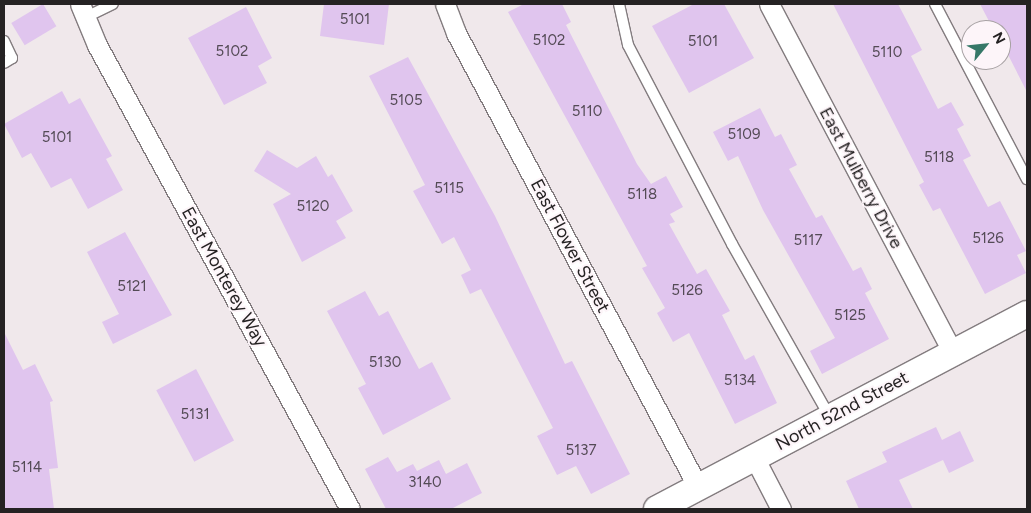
<!DOCTYPE html>
<style>
body{margin:0}
#map{position:relative;width:1031px;height:513px;overflow:hidden;background:#f0e8eb;font-family:Figtree,sans-serif}
div>[style]{position:absolute}
.building>*{inset:0;background:#e0c5ee;transform-origin:0 0}
.roads{filter:drop-shadow(1px 0 #837c7f) drop-shadow(-1px 0 #837c7f) drop-shadow(0 1px #837c7f) drop-shadow(0 -1px #837c7f)}
.lane>*{height:10px;margin:-5px;padding:0 5px;transform-origin:5px;border-radius:5px;background:#fff}
.street>*{height:19px;margin:-9.5px;padding:0 9.5px;transform-origin:9.5px;border-radius:9.5px;background:#fff}
.secondary>*{height:26px;margin:-13px;padding:0 13px;transform-origin:13px;border-radius:13px;background:#fff}
span{translate:-50% -50%;white-space:nowrap;text-align:center;line-height:1.15;-webkit-text-stroke:4px #fdf5f9;paint-order:stroke}
.number-label{font-size:15px;color:#544b56}
.number-label span{-webkit-text-stroke-width:0}
.street-label{font-size:18px;color:#252223}
.frame{position:absolute;inset:0;border:5px solid #252223;pointer-events:none}
.north{position:absolute;left:961px;top:20px;width:50px;height:50px;box-sizing:border-box;background:#fdf5f9;border:1px solid #a7a1a3;border-radius:50%;rotate:62deg;font-size:14px;font-weight:700;line-height:20px;text-align:center;color:#252223}
.north::after{content:'';display:block;margin:auto;width:18px;height:22px;background:#367868;clip-path:polygon(50% 0,100% 100%,50% 72%,0 100%)}
</style>
<div id="map">
<div class="building">
<div style="left:43px;top:4px;width:26px;height:37px;rotate:59deg"></div>
<div style="clip-path:polygon(324px 4px,389px 4px,384px 45px,320px 36px)"></div>
<div style="clip-path:polygon(524px 4px,562px 4px,571px 22px,566px 25px,637px 164px,651px 184px,666px 176px,683px 207px,670px 214px,675px 222px,669px 224px,697px 274px,706px 269px,730px 311px,722px 315px,745px 360px,754px 355px,777px 403px,735px 424px,689px 333px,673px 342px,657px 313px,665px 308px,642px 268px,647px 266px,508px 12px)"></div>
<div style="clip-path:polygon(694px 4px,724px 4px,754px 58px,689px 93px,652px 26px)"></div>
<div style="clip-path:polygon(833px 4px,898px 4px,922px 50px,911px 56px,938px 109px,951px 102px,964px 125px,957px 129px,971px 156px,963px 160px,988px 207px,1000px 201px,1026px 251px,1017px 255px,1026px 273px,985px 294px,940px 208px,933px 211px,919px 185px,924px 182px)"></div>
<div style="clip-path:polygon(980px 4px,1027px 4px,1027px 92px,1001px 41px,1001px 30px,991px 25px)"></div>
<div style="clip-path:polygon(246px 7px,272px 58px,258px 66px,267px 83px,224px 105px,188px 38px)"></div>
<div style="clip-path:polygon(408px 57px,495px 216px,565px 364px,572px 361px,630px 474px,591px 494px,576px 466px,557px 475px,537px 436px,553px 428px,481px 289px,470px 294px,461px 275px,471px 270px,454px 237px,442px 244px,413px 191px,425px 185px,369px 76px)"></div>
<div style="clip-path:polygon(62px 91px,69px 104px,80px 98px,112px 156px,106px 159px,123px 190px,88px 209px,71px 178px,51px 188px,31px 153px,22px 158px,4px 124px)"></div>
<div style="clip-path:polygon(760px 108px,775px 137px,781px 134px,797px 165px,789px 169px,816px 218px,822px 215px,853px 271px,861px 267px,872px 289px,865px 293px,889px 339px,822px 374px,810px 351px,835px 338px,763px 210px,738px 156px,728px 161px,713px 132px)"></div>
<div style="clip-path:polygon(267px 150px,297px 168px,316px 156px,328px 177px,332px 174px,353px 211px,336px 221px,346px 238px,302px 262px,273px 204px,291px 194px,254px 171px)"></div>
<div style="clip-path:polygon(125px 232px,172px 315px,113px 344px,102px 322px,119px 314px,87px 252px)"></div>
<div style="clip-path:polygon(365px 291px,379px 316px,388px 311px,419px 369px,432px 362px,451px 399px,383px 435px,358px 388px,366px 384px,327px 311px)"></div>
<div style="clip-path:polygon(4px 332px,23px 370px,35px 364px,53px 401px,50px 402px,58px 468px,49px 469px,54px 509px,4px 509px)"></div>
<div style="left:196px;top:369px;width:81px;height:45px;rotate:62deg"></div>
<div style="clip-path:polygon(936px 427px,942px 440px,960px 431px,974px 461px,949px 473px,943px 460px,899px 480px,913px 509px,859px 509px,846px 481px,887px 462px,882px 452px)"></div>
<div style="clip-path:polygon(388px 457px,397px 472px,413px 464px,417px 471px,439px 460px,446px 474px,467px 463px,482px 493px,451px 509px,386px 509px,365px 469px)"></div>
</div>
<div class="roads">
<div class="lane">
<div style="left:619px;top:4px;width:42px;rotate:77.6deg"></div>
<div style="left:628px;top:45px;width:225px;rotate:62.4deg"></div>
<div style="left:732px;top:244px;width:199px;rotate:60.5deg"></div>
<div style="left:935px;top:4px;width:198px;rotate:62.3deg"></div>
<div style="left:84px;top:18px;width:32px;rotate:-26deg"></div>
<div style="left:4px;top:41px;width:19px;rotate:65deg"></div>
<div style="left:12px;top:58px;width:9px;rotate:148deg"></div>
</div>
<div class="street">
<div style="left:80px;top:4px;width:44px;rotate:67.5deg"></div>
<div style="left:97px;top:45px;width:528px;rotate:61.4deg"></div>
<div style="left:445px;top:4px;width:31px;rotate:69deg"></div>
<div style="left:456px;top:33px;width:514px;rotate:61.94deg"></div>
<div style="left:769px;top:4px;width:395px;rotate:62.2deg"></div>
<div style="left:754px;top:457px;width:59px;rotate:62.6deg"></div>
</div>
<div class="secondary">
<div style="left:657px;top:509px;width:418px;rotate:-27.8deg"></div>
</div>
</div>
<div class="number-label">
<span style="left:355px;top:20px">5101</span>
<span style="left:549px;top:41px">5102</span>
<span style="left:703px;top:42px">5101</span>
<span style="left:232px;top:52px">5102</span>
<span style="left:887px;top:53px">5110</span>
<span style="left:406px;top:101px">5105</span>
<span style="left:587px;top:112px">5110</span>
<span style="left:744px;top:135px">5109</span>
<span style="left:57px;top:138px">5101</span>
<span style="left:939px;top:158px">5118</span>
<span style="left:449px;top:189px">5115</span>
<span style="left:642px;top:195px">5118</span>
<span style="left:313px;top:207px">5120</span>
<span style="left:988px;top:239px">5126</span>
<span style="left:808px;top:241px">5117</span>
<span style="left:132px;top:287px">5121</span>
<span style="left:687px;top:291px">5126</span>
<span style="left:850px;top:316px">5125</span>
<span style="left:385px;top:363px">5130</span>
<span style="left:740px;top:381px">5134</span>
<span style="left:195px;top:415px">5131</span>
<span style="left:581px;top:451px">5137</span>
<span style="left:27px;top:468px">5114</span>
<span style="left:425px;top:483px">3140</span>
</div>
<div class="street-label">
<span style="left:861px;top:178px;rotate:62deg">East Mulberry Drive</span>
<span style="left:570px;top:246px;rotate:62deg">East Flower Street</span>
<span style="left:224px;top:277px;rotate:61deg">East Monterey Way</span>
<span style="left:842px;top:411px;rotate:-28deg">North 52nd Street</span>
</div>
<div class="frame"></div>
<div class="north">N</div>
</div>
